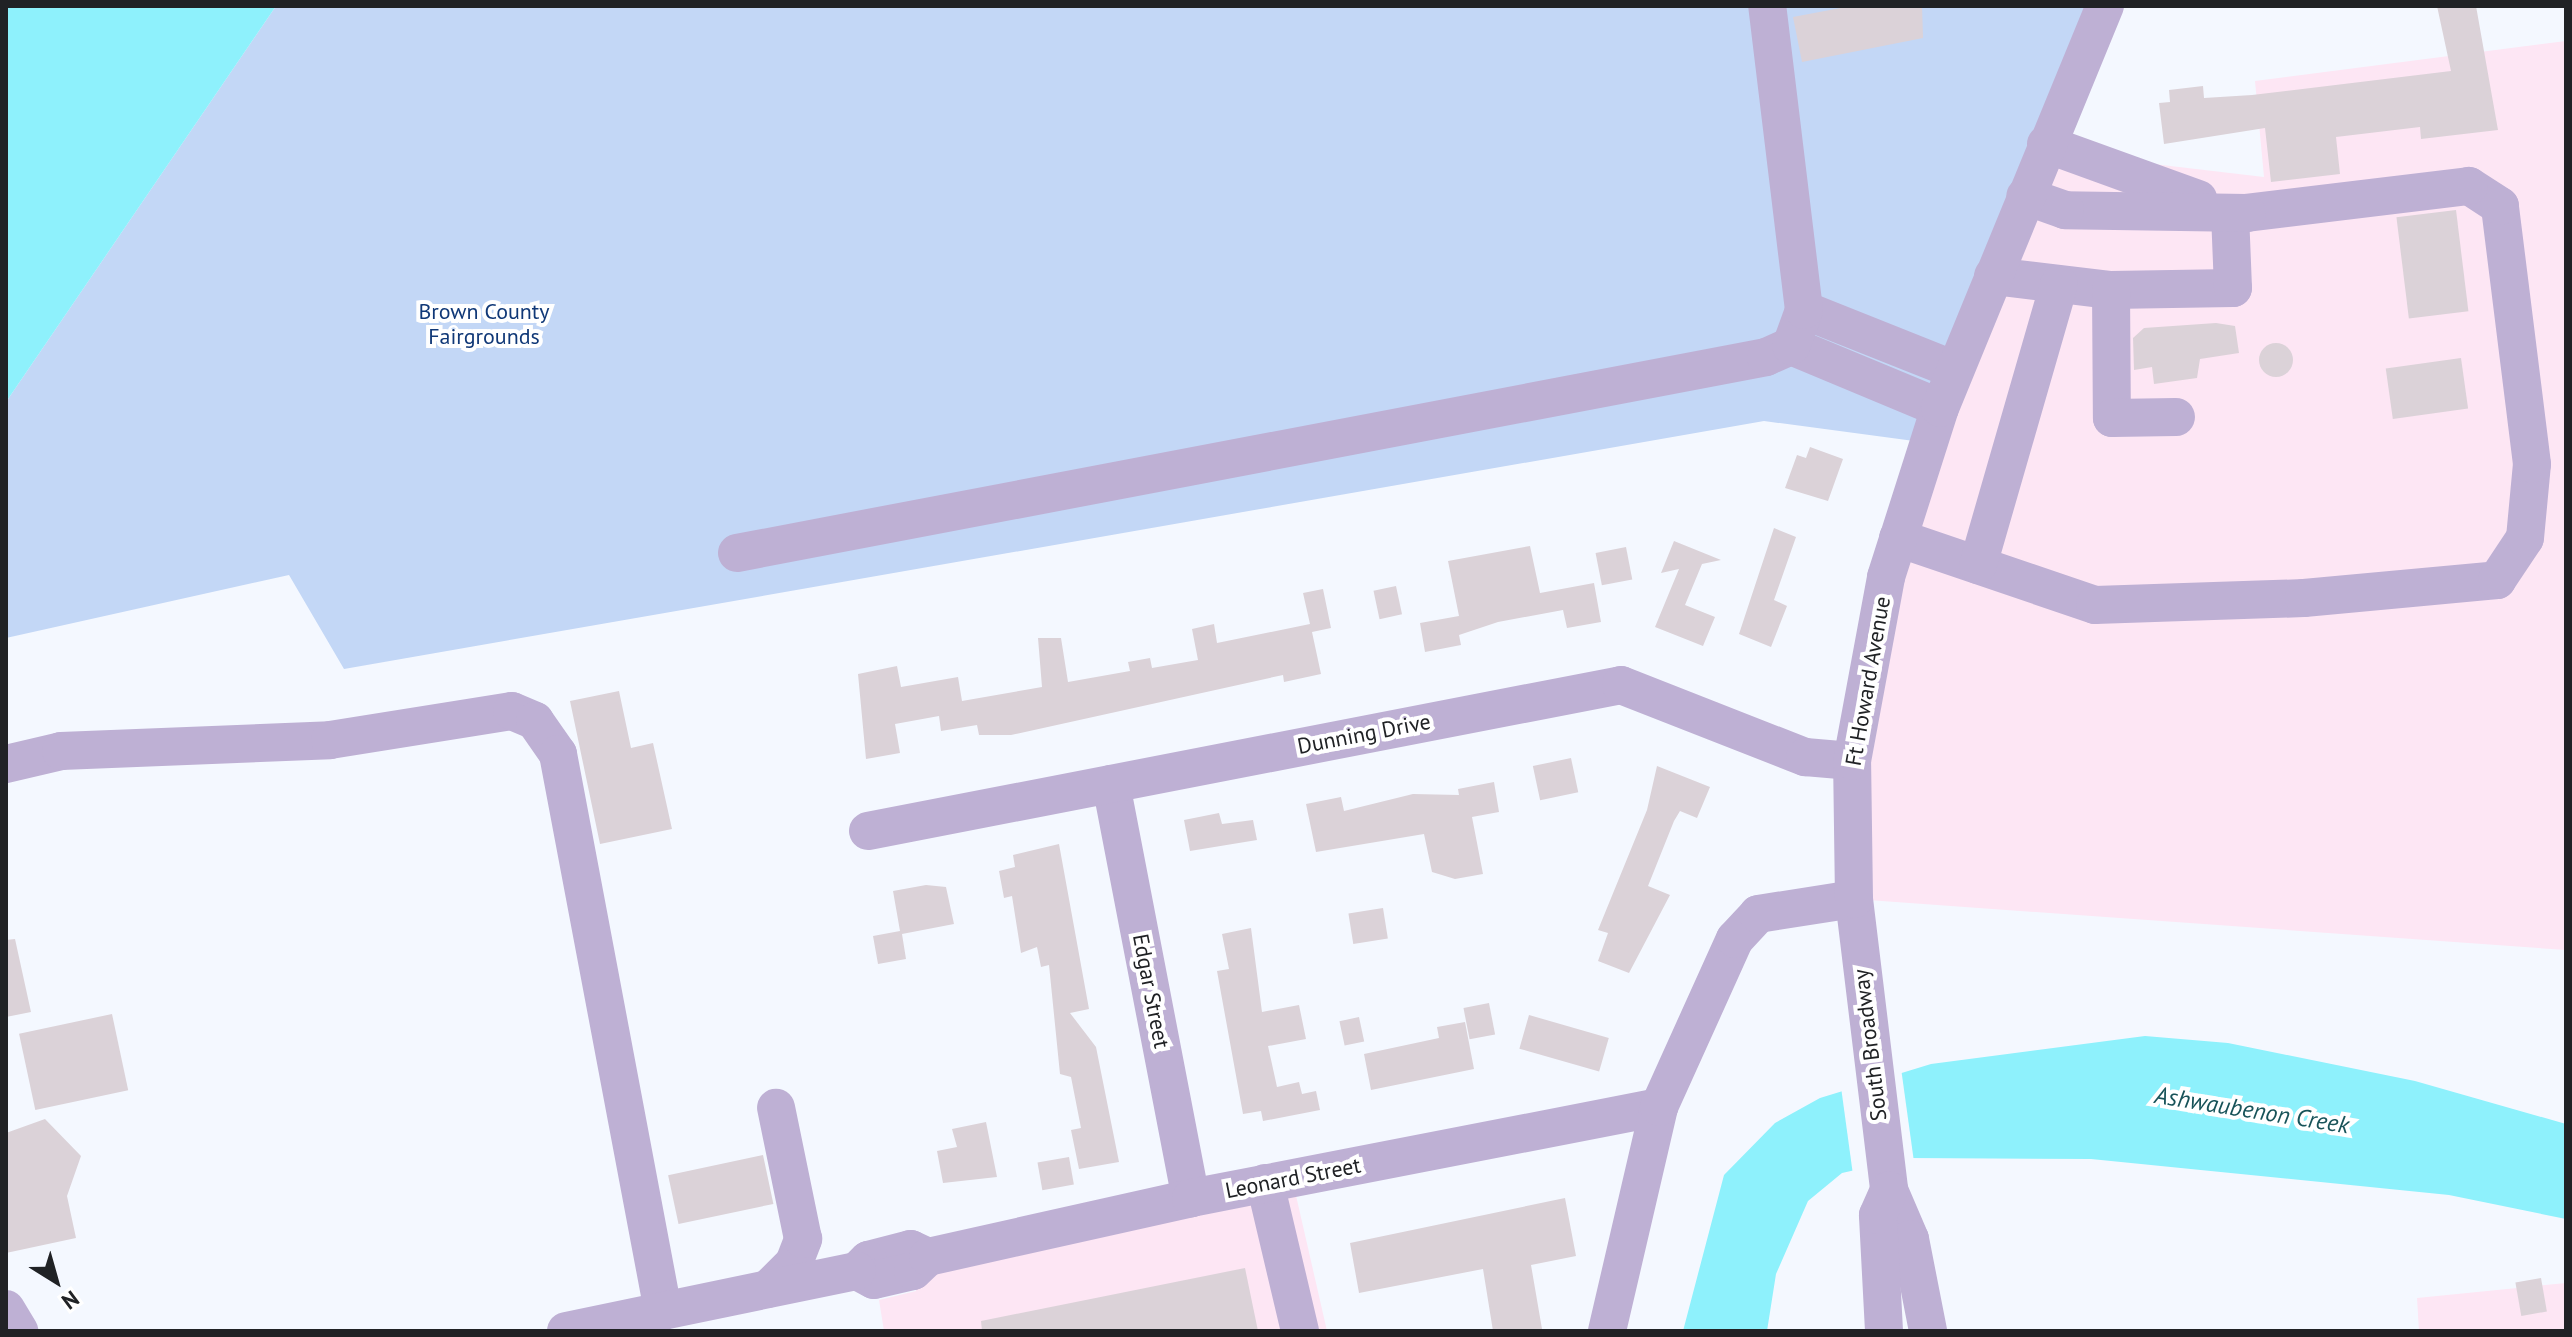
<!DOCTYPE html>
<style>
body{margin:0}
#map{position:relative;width:2572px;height:1337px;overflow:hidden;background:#f4f8ff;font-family:"PT Sans",sans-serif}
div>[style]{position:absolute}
.industrial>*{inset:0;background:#fde6f4}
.green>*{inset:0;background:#c3d7f6}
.water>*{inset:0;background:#8ef1fc}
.pier>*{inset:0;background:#f4f8ff}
.building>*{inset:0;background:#dbd2d8;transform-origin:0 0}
.round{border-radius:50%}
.minor>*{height:38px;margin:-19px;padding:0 19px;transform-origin:19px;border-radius:19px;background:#beb0d4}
span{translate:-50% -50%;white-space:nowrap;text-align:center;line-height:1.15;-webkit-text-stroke:8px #fff;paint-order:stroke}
.park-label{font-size:22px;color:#103877}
.street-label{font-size:22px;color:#202225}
.water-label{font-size:24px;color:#185359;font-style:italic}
.frame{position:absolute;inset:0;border:8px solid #202225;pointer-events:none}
.north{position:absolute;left:16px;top:1241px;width:80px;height:80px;-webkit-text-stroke:6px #fff;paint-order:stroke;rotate:143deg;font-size:22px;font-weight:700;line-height:32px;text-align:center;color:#202225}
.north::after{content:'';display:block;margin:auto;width:28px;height:36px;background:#202225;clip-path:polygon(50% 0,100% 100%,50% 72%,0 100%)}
</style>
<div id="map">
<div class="industrial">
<div style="clip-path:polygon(2566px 41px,2566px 950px,1854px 899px,1886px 577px,2043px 151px,2264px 177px,2255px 81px)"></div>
<div style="clip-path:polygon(1292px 1178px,1327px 1331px,884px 1331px,879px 1300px,916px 1291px,915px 1255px)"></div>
<div style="clip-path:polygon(2566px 1283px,2566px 1331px,2419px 1331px,2417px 1298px)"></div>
</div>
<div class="green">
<div style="clip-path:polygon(276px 6px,2105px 6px,1929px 443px,1764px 421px,344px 669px,289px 575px,6px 638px,6px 402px)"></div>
</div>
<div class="water">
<div style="clip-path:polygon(6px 6px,276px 6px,6px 402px)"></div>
<div style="clip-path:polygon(2145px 1036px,2228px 1043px,2415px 1081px,2566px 1124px,2566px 1219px,2449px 1195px,2091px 1159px,1909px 1158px,1842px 1173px,1808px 1201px,1776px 1274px,1767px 1331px,1683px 1331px,1724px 1175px,1775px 1123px,1820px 1098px,1931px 1064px)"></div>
</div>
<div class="pier">
<div style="clip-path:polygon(1901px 1068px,1914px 1162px,1853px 1175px,1841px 1087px)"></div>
</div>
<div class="building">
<div style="clip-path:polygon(1851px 6px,1922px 6px,1923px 38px,1802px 62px,1793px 17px)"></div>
<div style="clip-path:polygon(2437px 6px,2476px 6px,2498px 130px,2421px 139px,2420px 127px,2336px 137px,2340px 174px,2271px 182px,2265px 128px,2164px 144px,2159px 103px,2170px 102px,2169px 90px,2203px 86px,2204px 98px,2252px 95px,2451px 71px)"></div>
<div style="left:2456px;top:210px;width:102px;height:60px;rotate:83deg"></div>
<div style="clip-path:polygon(2216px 323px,2235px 326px,2239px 353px,2200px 359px,2197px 378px,2154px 384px,2152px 367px,2134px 370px,2133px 338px,2144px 328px)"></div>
<div class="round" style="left:2259px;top:343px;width:34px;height:34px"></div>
<div style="left:2461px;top:358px;width:51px;height:76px;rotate:82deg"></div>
<div style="clip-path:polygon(1810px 447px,1843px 459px,1828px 501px,1785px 488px,1797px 455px,1806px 458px)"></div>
<div style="clip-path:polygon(1774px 528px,1796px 537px,1774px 600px,1787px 606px,1771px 647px,1739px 634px)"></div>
<div style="clip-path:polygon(1674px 541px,1721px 560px,1702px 564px,1685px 605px,1715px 617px,1703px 646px,1655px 627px,1679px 569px,1661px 573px)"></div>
<div style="clip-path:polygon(1530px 546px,1540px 593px,1594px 583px,1601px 622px,1567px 628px,1563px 610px,1498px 622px,1459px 635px,1461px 645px,1425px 652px,1420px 623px,1459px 616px,1448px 561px)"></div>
<div style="left:1626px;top:547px;width:33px;height:31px;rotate:79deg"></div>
<div style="left:1396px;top:586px;width:29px;height:23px;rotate:78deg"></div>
<div style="clip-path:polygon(1323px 589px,1331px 628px,1312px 632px,1321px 674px,1284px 682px,1283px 675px,1011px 735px,979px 735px,977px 725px,941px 731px,939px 716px,895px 724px,900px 753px,866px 759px,858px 674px,897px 666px,901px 687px,958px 677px,962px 701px,1042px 687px,1038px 638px,1061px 638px,1068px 682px,1130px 671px,1128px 662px,1150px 658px,1152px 668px,1198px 660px,1192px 629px,1214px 624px,1217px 643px,1310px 624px,1303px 593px)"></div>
<div style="clip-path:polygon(619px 691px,631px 748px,653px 743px,672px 829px,600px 844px,570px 701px)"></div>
<div style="left:1571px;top:758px;width:35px;height:39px;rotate:78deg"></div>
<div style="clip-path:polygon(1657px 766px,1710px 787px,1697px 818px,1680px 811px,1674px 821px,1648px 886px,1670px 895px,1629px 973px,1598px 961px,1608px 933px,1598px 930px,1647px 810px)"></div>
<div style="clip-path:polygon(1494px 782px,1499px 812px,1472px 817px,1483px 874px,1455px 879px,1432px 872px,1424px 834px,1316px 852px,1306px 804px,1341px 797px,1344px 811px,1413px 794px,1459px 795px,1458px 789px)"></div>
<div style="clip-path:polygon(1219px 813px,1222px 824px,1253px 820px,1257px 840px,1190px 851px,1184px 820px)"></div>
<div style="clip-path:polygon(1059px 844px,1089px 1009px,1070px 1013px,1096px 1047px,1119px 1162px,1079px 1169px,1071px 1130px,1081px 1128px,1071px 1077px,1060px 1074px,1049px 965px,1041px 967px,1037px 947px,1021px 953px,1012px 896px,1004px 898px,999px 871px,1015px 867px,1013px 855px)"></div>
<div style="clip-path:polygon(926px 885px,946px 887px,954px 924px,902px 934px,906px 959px,878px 964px,873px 936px,900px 931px,893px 891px)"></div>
<div style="left:1383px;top:908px;width:31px;height:35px;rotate:81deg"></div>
<div style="clip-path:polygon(1251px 928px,1262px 1012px,1299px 1005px,1306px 1039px,1268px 1046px,1277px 1087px,1299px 1082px,1302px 1094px,1316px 1091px,1320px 1110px,1263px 1121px,1261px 1111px,1243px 1114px,1217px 971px,1229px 969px,1222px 934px)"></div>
<div style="clip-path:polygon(15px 939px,31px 1012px,6px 1017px,6px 940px)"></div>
<div style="left:1489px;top:1003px;width:32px;height:26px;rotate:79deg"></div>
<div style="left:112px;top:1014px;width:78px;height:95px;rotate:78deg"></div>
<div style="left:1529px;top:1015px;width:83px;height:35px;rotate:16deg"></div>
<div style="left:1359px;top:1017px;width:25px;height:20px;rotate:78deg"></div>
<div style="clip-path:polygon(1465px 1022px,1474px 1069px,1371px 1090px,1364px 1054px,1439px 1038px,1437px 1027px)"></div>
<div style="clip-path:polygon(45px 1119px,81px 1156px,67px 1196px,76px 1238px,6px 1253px,6px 1133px)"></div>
<div style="clip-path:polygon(986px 1122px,997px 1177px,943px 1183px,937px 1151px,957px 1147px,952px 1129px)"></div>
<div style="left:763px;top:1155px;width:50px;height:97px;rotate:78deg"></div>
<div style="left:1069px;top:1157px;width:28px;height:32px;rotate:80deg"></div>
<div style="clip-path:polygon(1565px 1198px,1576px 1256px,1531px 1265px,1542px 1329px,1493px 1331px,1483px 1269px,1359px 1293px,1350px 1243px)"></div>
<div style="clip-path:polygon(1245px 1268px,1258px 1331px,982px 1331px,981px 1321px)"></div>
<div style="left:2541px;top:1278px;width:34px;height:26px;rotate:80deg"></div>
</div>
<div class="minor">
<div style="left:2046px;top:144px;width:162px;rotate:19.9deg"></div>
<div style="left:1993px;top:276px;width:119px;rotate:6.8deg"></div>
<div style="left:2111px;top:290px;width:122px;rotate:-0.9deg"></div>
<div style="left:2233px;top:288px;width:75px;rotate:-92.3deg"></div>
<div style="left:2111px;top:290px;width:128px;rotate:89.6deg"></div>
<div style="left:2112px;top:418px;width:64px;rotate:-0.9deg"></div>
<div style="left:1804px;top:310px;width:162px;rotate:21.7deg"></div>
<div style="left:1791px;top:346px;width:161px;rotate:22.6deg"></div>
<div style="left:1898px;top:538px;width:208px;rotate:18.8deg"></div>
<div style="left:2095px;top:605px;width:209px;rotate:-1.9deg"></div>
<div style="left:2304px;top:598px;width:194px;rotate:-5.3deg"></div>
<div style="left:2497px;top:580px;width:50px;rotate:-56.3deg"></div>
<div style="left:2525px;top:538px;width:74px;rotate:-84.6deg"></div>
<div style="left:2532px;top:464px;width:260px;rotate:-97.1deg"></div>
<div style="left:2500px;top:206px;width:37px;rotate:-147deg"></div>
<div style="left:2469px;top:186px;width:224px;rotate:173.1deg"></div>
<div style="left:2247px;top:213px;width:182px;rotate:-179.1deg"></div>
<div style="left:2065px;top:210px;width:42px;rotate:-160.7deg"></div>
<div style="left:737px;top:553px;width:1048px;rotate:-10.78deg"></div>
<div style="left:1766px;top:357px;width:27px;rotate:-24deg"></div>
<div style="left:1791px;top:346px;width:38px;rotate:-70deg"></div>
<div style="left:1804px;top:310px;width:306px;rotate:-96.9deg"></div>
<div style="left:1978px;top:565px;width:292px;rotate:-73.9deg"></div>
<div style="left:6px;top:764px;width:57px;rotate:-13.3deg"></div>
<div style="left:61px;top:751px;width:269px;rotate:-2.3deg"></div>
<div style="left:330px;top:740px;width:184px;rotate:-9.1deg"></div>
<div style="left:512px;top:711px;width:25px;rotate:23deg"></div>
<div style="left:535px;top:721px;width:40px;rotate:55.1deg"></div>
<div style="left:558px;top:754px;width:567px;rotate:79.32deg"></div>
<div style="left:1111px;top:784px;width:422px;rotate:79.1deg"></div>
<div style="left:868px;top:831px;width:767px;rotate:-10.97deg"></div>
<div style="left:1621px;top:685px;width:198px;rotate:21.4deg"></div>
<div style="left:1805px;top:757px;width:47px;rotate:4.9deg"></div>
<div style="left:1854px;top:899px;width:293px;rotate:83.1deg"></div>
<div style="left:1889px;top:1190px;width:53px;rotate:66.8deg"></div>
<div style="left:1910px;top:1239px;width:94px;rotate:78.9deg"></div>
<div style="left:1265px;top:1183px;width:152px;rotate:76.7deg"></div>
<div style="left:928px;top:1257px;width:19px;rotate:-155deg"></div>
<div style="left:911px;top:1249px;width:44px;rotate:165.7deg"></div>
<div style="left:868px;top:1260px;width:16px;rotate:135deg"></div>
<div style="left:857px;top:1271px;width:19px;rotate:28deg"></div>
<div style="left:874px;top:1280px;width:40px;rotate:-13deg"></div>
<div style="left:913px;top:1271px;width:21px;rotate:-43deg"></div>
<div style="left:928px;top:1257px;width:270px;rotate:-12.6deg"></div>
<div style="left:1191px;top:1198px;width:477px;rotate:-11deg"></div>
<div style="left:768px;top:1289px;width:37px;rotate:-45deg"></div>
<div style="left:794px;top:1263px;width:26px;rotate:-69deg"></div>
<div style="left:803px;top:1239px;width:134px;rotate:-101.6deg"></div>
<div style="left:6px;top:1309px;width:26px;rotate:59deg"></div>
<div style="left:566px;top:1331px;width:297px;rotate:-11.7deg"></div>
<div style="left:1607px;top:1331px;width:230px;rotate:-76.9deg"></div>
<div style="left:1659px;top:1107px;width:184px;rotate:-65.7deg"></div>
<div style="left:1735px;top:939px;width:34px;rotate:-47deg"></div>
<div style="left:1758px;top:914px;width:97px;rotate:-8.9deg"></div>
<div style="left:1854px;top:899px;width:138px;rotate:-90.8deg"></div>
<div style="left:1852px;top:761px;width:187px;rotate:-79.5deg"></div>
<div style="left:1886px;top:577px;width:177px;rotate:-72.3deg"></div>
<div style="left:1940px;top:408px;width:435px;rotate:-67.7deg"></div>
<div style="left:1884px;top:1331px;width:116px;rotate:-93deg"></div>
<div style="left:1878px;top:1215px;width:27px;rotate:-66deg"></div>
</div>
<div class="park-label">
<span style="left:484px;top:324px">Brown County<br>Fairgrounds</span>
</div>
<div class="street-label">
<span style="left:1868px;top:681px;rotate:-80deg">Ft Howard Avenue</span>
<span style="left:1364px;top:734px;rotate:-11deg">Dunning Drive</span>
<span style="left:1151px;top:991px;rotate:79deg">Edgar Street</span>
<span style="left:1870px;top:1045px;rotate:-97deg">South Broadway</span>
<span style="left:1293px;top:1178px;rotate:-11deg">Leonard Street</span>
</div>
<div class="water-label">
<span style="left:2252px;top:1110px;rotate:9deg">Ashwaubenon Creek</span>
</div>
<div class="frame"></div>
<div class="north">N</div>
</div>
